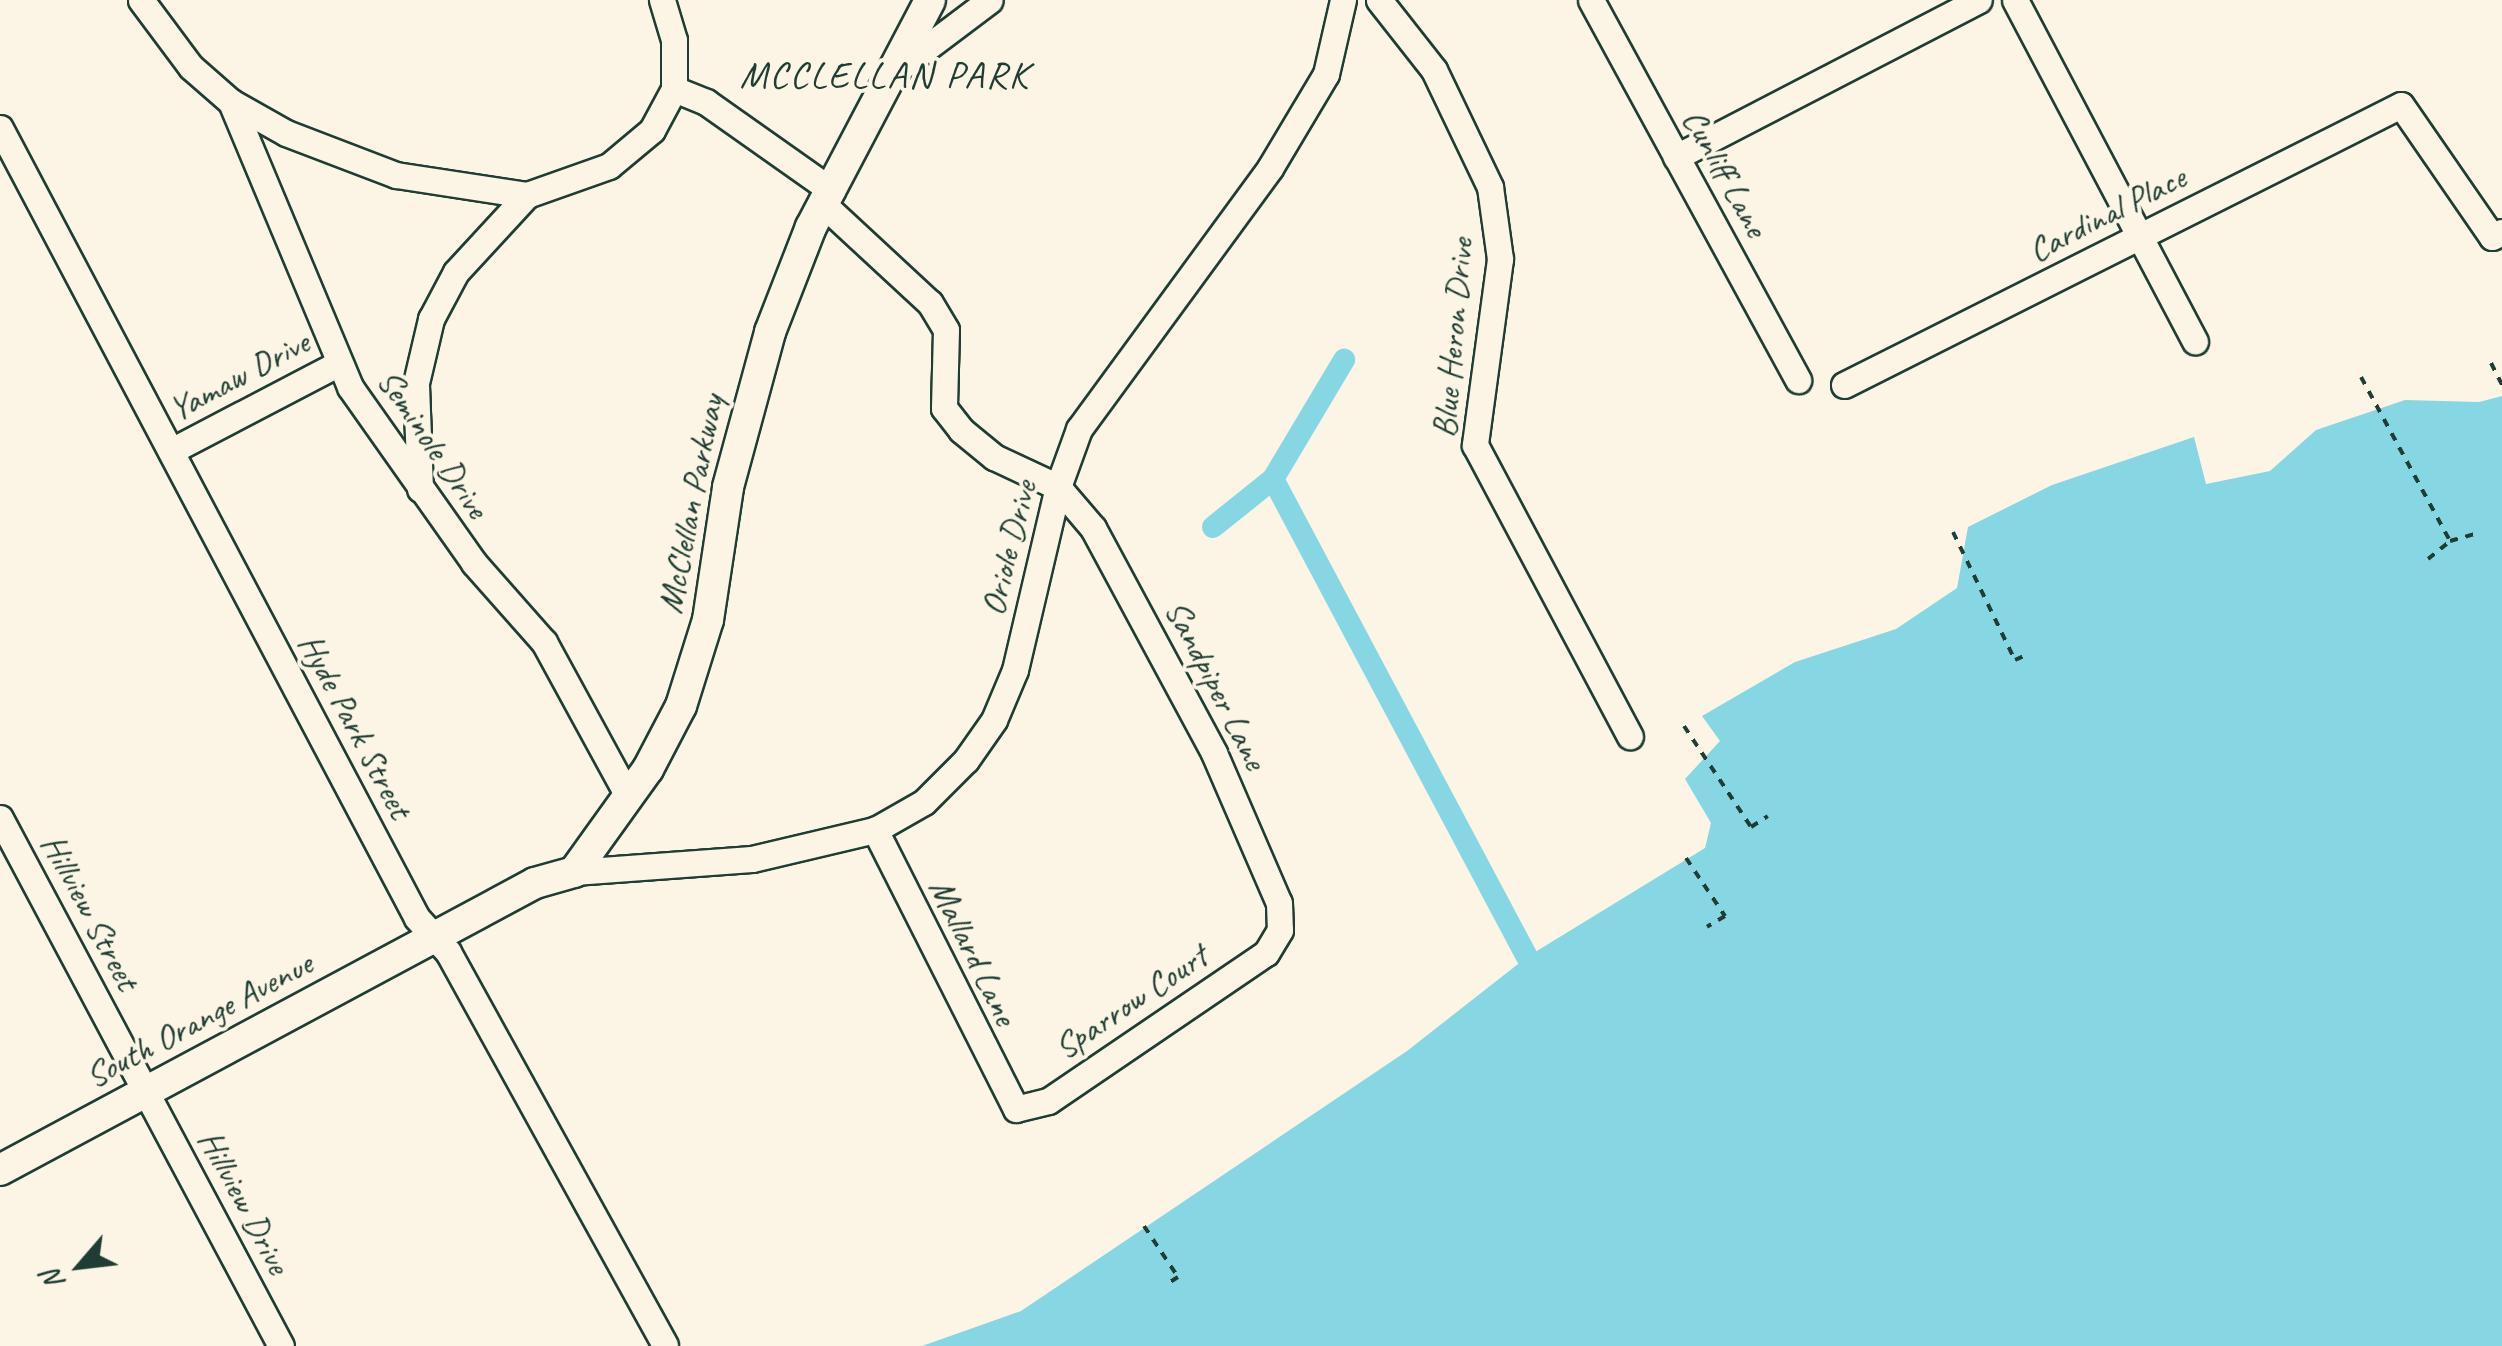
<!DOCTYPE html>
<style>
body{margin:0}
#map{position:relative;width:2502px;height:1346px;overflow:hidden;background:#fcf5e5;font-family:Caveat,sans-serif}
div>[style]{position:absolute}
.water>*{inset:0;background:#87d6e4}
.canal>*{height:22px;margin:-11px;padding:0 11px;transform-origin:11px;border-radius:11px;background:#87d6e4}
.path>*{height:4px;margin-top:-2px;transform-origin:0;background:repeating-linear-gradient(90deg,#1f3d34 0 8px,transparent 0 16px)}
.roads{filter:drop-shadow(2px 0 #1f3d34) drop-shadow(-2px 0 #1f3d34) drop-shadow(0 2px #1f3d34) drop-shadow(0 -2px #1f3d34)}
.minor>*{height:25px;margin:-12.5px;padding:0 12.5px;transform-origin:12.5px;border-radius:12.5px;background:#fcf5e5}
.tertiary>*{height:30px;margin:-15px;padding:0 15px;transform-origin:15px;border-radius:15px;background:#fcf5e5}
span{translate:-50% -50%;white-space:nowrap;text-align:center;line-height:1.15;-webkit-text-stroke:8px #fcf5e5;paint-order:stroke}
.street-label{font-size:35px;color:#1f3d34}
.neighbourhood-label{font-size:38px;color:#1f3d34;letter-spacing:2.5px}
.north{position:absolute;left:30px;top:1216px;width:100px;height:100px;-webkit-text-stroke:8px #fcf5e5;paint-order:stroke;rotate:242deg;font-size:28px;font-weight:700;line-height:40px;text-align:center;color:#1f3d34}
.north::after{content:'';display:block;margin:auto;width:35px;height:45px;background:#1f3d34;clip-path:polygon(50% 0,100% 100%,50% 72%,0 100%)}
</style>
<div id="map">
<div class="water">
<div style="clip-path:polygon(2502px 396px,2502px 1346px,922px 1346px,1021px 1311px,1407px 1051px,1527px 957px,1705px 848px,1711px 823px,1685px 779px,1720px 741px,1702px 716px,1795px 662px,1896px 629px,1957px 588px,1968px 527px,2052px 485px,2194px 437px,2206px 484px,2270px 471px,2316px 430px,2405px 400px,2479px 402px)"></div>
</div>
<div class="canal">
<div style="left:1273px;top:479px;width:541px;rotate:62.01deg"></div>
<div style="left:1213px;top:527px;width:77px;rotate:-38.7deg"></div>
<div style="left:1273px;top:479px;width:139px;rotate:-59.2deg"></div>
</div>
<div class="path">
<div style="left:2491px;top:363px;width:25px;rotate:63deg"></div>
<div style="left:2361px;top:377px;width:187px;rotate:61.5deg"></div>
<div style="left:1953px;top:532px;width:142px;rotate:64.2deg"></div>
<div style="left:2015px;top:660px;width:10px;rotate:-24deg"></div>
<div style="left:2428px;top:559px;width:28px;rotate:-39deg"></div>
<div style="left:2450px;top:541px;width:26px;rotate:-16deg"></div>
<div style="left:1684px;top:726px;width:121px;rotate:56.4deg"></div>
<div style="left:1751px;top:827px;width:20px;rotate:-33deg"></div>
<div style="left:1686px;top:858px;width:70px;rotate:56.1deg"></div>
<div style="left:1725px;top:916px;width:21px;rotate:149deg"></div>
<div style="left:1144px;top:1226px;width:61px;rotate:56.3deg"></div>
<div style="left:1178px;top:1277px;width:15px;rotate:148deg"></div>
</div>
<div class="roads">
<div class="minor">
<div style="left:141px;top:0;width:84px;rotate:53.3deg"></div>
<div style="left:191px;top:67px;width:53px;rotate:41.2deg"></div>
<div style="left:231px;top:102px;width:63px;rotate:29.4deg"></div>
<div style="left:286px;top:133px;width:118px;rotate:20.9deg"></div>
<div style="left:396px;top:175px;width:133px;rotate:8.7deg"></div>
<div style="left:527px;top:195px;width:87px;rotate:-19.5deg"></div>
<div style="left:609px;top:166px;width:56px;rotate:-39.9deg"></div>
<div style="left:652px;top:130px;width:47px;rotate:-61.8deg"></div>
<div style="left:674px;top:89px;width:49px;rotate:-90deg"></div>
<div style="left:674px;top:40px;width:42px;rotate:-106.7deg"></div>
<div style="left:1379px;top:0;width:89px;rotate:51.8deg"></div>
<div style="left:1434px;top:70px;width:130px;rotate:64.4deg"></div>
<div style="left:1490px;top:187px;width:73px;rotate:82.1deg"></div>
<div style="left:1500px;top:259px;width:188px;rotate:97.7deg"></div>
<div style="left:1475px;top:445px;width:330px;rotate:62deg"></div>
<div style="left:1591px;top:0;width:433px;rotate:61.4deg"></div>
<div style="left:2015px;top:0;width:386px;rotate:62.2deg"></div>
<div style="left:893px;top:73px;width:121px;rotate:-37deg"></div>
<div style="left:674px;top:89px;width:35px;rotate:22deg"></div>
<div style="left:706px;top:102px;width:154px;rotate:35.2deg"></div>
<div style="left:231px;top:102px;width:309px;rotate:67.3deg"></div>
<div style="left:350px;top:387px;width:215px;rotate:54.8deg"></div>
<div style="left:474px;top:563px;width:106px;rotate:48.5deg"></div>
<div style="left:544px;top:642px;width:175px;rotate:61.4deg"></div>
<div style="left:0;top:128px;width:893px;rotate:62.17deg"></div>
<div style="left:417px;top:918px;width:46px;rotate:47.6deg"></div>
<div style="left:448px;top:952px;width:449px;rotate:61.1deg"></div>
<div style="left:1676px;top:157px;width:341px;rotate:-27.4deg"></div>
<div style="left:824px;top:205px;width:144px;rotate:42.8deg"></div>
<div style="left:930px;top:303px;width:31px;rotate:59deg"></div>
<div style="left:946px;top:330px;width:78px;rotate:91.5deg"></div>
<div style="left:944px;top:408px;width:28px;rotate:52deg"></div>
<div style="left:961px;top:430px;width:43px;rotate:39.3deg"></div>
<div style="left:994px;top:457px;width:71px;rotate:25.1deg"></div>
<div style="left:1058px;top:487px;width:54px;rotate:49.5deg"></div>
<div style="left:1093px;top:528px;width:255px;rotate:61.7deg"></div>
<div style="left:1214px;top:753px;width:163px;rotate:66.6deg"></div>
<div style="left:1279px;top:903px;width:27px;rotate:88deg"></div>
<div style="left:1280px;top:930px;width:27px;rotate:121deg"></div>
<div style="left:1266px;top:953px;width:263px;rotate:145.8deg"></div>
<div style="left:1048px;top:1101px;width:33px;rotate:166deg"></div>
<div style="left:1016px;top:1109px;width:313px;rotate:-116.8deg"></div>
<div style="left:1844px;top:385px;width:623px;rotate:-26.69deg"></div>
<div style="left:2401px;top:105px;width:160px;rotate:55.4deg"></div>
<div style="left:2492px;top:237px;width:11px;rotate:-27deg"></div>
<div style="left:171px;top:451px;width:190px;rotate:-27.6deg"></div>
<div style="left:420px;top:489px;width:106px;rotate:-92.2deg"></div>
<div style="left:416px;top:383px;width:66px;rotate:-76.8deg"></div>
<div style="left:431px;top:319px;width:53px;rotate:-62deg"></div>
<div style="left:456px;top:272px;width:105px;rotate:-47.3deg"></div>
<div style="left:0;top:818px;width:598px;rotate:61.98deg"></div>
<div style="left:574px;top:872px;width:178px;rotate:-4.2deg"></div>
<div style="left:752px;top:859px;width:126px;rotate:-13.3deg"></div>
<div style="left:875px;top:830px;width:56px;rotate:-29.7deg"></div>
<div style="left:924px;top:802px;width:59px;rotate:-45deg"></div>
<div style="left:966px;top:760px;width:49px;rotate:-55deg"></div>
<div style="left:994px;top:720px;width:54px;rotate:-67.2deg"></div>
<div style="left:1015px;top:670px;width:188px;rotate:-76.8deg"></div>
<div style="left:1058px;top:487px;width:62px;rotate:-70.1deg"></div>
<div style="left:1079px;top:429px;width:323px;rotate:-53.8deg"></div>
<div style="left:1270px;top:168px;width:109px;rotate:-59.2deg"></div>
<div style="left:1326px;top:74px;width:76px;rotate:-77.1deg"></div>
</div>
<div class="tertiary">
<div style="left:0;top:1170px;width:607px;rotate:-28.21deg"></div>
<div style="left:535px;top:883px;width:41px;rotate:-15.8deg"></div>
<div style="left:574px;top:872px;width:127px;rotate:-54.3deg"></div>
<div style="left:648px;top:769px;width:71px;rotate:-62.4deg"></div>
<div style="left:681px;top:706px;width:90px;rotate:-72.6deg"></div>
<div style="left:708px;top:620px;width:134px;rotate:-81.4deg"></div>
<div style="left:728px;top:487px;width:161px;rotate:-74.8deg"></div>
<div style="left:770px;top:332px;width:113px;rotate:-68.7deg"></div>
<div style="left:811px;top:227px;width:256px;rotate:-62.3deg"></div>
</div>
</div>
<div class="street-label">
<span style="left:1725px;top:173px;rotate:61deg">Cunliff Lane</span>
<span style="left:2107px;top:214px;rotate:-27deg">Cardinal Place</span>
<span style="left:1453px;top:338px;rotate:-85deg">Blue Heron Drive</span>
<span style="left:239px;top:376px;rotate:-28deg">Yamaw Drive</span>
<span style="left:433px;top:444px;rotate:56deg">Seminole Drive</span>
<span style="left:691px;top:504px;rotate:-79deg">McClellan Parkway</span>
<span style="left:1009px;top:548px;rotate:-76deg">Oriole Drive</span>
<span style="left:1216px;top:685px;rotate:63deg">Sandpiper Lane</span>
<span style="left:355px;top:726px;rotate:62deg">Hyde Park Street</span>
<span style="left:90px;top:912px;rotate:62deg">Hillview Street</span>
<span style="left:973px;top:952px;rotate:64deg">Mallard Lane</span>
<span style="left:1131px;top:1002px;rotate:-34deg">Sparrow Court</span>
<span style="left:199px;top:1020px;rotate:-28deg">South Orange Avenue</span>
<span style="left:244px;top:1202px;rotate:62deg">Hillview Drive</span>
</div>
<div class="neighbourhood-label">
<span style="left:885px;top:75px">MCCLELLAN PARK</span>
</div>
<div class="north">N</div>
</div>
